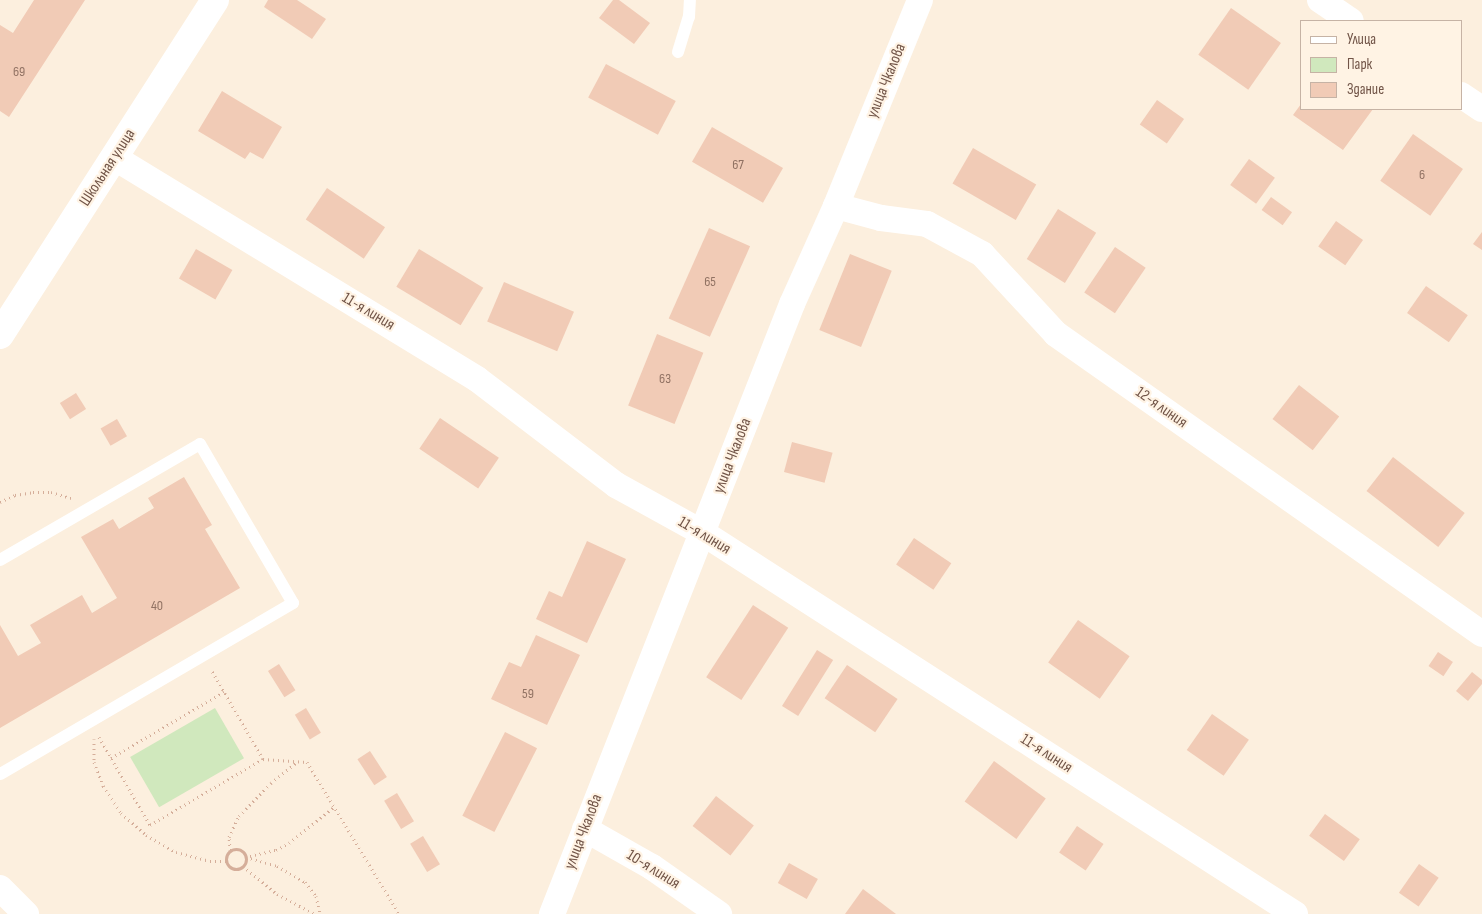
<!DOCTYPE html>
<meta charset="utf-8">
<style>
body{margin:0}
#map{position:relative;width:1482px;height:914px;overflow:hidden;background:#fcefde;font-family:"Sofia Sans Condensed",sans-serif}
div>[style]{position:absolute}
.green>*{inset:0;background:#d0e8bd;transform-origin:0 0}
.building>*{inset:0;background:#f1cbb6;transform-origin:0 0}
.path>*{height:3px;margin-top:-1.5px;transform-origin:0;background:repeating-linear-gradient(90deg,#d5ae9a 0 1px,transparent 0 5px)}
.path>.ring{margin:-1.5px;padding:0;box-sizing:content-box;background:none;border:3px solid #d5ae9a;border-radius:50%}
.service>*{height:12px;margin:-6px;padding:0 6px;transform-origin:6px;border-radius:6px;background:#fff}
.minor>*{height:26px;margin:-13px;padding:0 13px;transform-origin:13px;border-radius:13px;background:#fff}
.tertiary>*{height:28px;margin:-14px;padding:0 14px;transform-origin:14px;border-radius:14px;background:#fff}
span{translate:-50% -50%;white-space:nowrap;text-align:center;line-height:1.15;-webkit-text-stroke:4.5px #fff3e4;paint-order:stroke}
.number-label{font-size:14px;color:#917263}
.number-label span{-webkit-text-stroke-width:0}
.street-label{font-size:16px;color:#715447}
.legend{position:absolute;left:1300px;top:20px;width:162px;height:90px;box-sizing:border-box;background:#fff3e4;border:1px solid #c6b3a5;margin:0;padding:6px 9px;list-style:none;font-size:15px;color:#715447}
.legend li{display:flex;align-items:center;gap:10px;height:25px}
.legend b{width:25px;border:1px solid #c6b3a5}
</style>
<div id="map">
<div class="green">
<div style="left:215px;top:708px;width:58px;height:98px;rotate:60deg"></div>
</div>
<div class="building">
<div style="clip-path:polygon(34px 0,85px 0,9px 117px,0 111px,0 25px,13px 33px)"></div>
<div style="clip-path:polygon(268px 0,297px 0,326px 19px,312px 39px,264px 7px)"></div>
<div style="clip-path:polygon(613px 0,619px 0,650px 23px,634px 44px,599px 18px)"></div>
<div style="left:1231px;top:8px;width:61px;height:57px;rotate:35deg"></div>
<div style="left:606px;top:64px;width:79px;height:38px;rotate:28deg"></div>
<div style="clip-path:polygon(222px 91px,282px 127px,263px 159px,250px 152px,245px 159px,198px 131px)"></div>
<div style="left:1157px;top:100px;width:33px;height:30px;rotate:35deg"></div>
<div style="clip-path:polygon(1301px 104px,1301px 109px,1373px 109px,1343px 150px,1293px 115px)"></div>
<div style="left:712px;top:127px;width:82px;height:40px;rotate:30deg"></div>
<div style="left:1413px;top:134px;width:61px;height:57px;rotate:35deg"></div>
<div style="left:973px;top:148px;width:73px;height:41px;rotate:30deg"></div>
<div style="left:1249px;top:159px;width:32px;height:32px;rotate:36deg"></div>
<div style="left:327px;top:188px;width:70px;height:38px;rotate:34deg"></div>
<div style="left:1271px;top:197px;width:26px;height:16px;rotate:36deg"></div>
<div style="left:1058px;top:209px;width:45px;height:59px;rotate:32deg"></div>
<div style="left:1336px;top:221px;width:33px;height:31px;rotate:35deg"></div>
<div style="left:709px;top:228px;width:45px;height:99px;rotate:24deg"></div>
<div style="clip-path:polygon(1482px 232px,1482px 250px,1473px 244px)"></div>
<div style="left:1115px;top:247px;width:37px;height:55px;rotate:34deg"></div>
<div style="left:196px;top:249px;width:42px;height:34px;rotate:30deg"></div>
<div style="left:419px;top:249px;width:75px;height:44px;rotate:31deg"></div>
<div style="left:850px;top:254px;width:45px;height:82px;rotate:22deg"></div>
<div style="left:504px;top:282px;width:76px;height:43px;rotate:23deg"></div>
<div style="left:1426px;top:286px;width:51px;height:33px;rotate:35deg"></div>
<div style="left:657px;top:334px;width:50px;height:77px;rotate:22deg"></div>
<div style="left:1299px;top:385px;width:51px;height:43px;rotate:38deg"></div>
<div style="left:76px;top:393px;width:19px;height:19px;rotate:58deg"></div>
<div style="left:440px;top:418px;width:71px;height:37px;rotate:34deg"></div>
<div style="left:117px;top:419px;width:20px;height:19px;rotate:60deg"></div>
<div style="left:792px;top:442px;width:42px;height:31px;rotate:15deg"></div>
<div style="left:1393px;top:457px;width:91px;height:43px;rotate:38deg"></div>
<div style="clip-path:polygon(184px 477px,212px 525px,205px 529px,240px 588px,0 728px,0 625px,18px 656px,41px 643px,30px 625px,82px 595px,92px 613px,117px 598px,81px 537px,113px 519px,119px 529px,154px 508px,148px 498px)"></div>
<div style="left:914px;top:538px;width:45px;height:32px;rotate:34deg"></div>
<div style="clip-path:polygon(587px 541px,626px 559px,587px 643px,536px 619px,549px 591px,562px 597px)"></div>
<div style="left:753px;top:605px;width:42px;height:86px;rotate:33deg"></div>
<div style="left:1078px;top:620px;width:63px;height:52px;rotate:35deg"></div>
<div style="clip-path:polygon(536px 635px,580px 655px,547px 725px,491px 699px,509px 662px,521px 667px)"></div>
<div style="left:817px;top:650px;width:19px;height:66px;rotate:32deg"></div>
<div style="left:1438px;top:652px;width:18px;height:17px;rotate:34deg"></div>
<div style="left:279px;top:664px;width:31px;height:13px;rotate:58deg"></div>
<div style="left:847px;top:665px;width:61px;height:40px;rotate:34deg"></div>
<div style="clip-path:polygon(1472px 672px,1482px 680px,1482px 684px,1468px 701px,1456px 691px)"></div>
<div style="left:306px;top:708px;width:29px;height:13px;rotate:59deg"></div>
<div style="left:1212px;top:714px;width:45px;height:44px;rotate:35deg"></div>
<div style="left:505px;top:732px;width:36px;height:94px;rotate:27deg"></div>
<div style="left:370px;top:751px;width:31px;height:15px;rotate:57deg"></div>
<div style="left:994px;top:761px;width:64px;height:50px;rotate:36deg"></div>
<div style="left:397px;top:793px;width:33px;height:15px;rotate:59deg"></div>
<div style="left:716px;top:796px;width:48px;height:38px;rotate:38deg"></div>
<div style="left:1325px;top:814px;width:43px;height:27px;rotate:36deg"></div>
<div style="left:1077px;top:826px;width:32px;height:32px;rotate:34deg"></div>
<div style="left:423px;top:836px;width:33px;height:15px;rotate:59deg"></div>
<div style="left:789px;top:863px;width:33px;height:23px;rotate:29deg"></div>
<div style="left:1419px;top:864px;width:24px;height:35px;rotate:35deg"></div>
<div style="clip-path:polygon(863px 889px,896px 914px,845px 914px)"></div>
</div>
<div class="path">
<div style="left:0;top:502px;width:17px;rotate:-25deg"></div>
<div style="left:15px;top:495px;width:18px;rotate:-9deg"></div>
<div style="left:33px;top:492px;width:18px"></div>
<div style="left:51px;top:492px;width:21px;rotate:17deg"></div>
<div style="left:99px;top:737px;width:102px;rotate:59.9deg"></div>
<div style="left:150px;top:825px;width:131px;rotate:-30.3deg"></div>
<div style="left:263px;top:759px;width:102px;rotate:-120.1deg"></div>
<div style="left:94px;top:739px;width:23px;rotate:90deg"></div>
<div style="left:94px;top:762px;width:26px;rotate:69deg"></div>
<div style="left:103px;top:786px;width:32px;rotate:56deg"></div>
<div style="left:121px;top:813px;width:33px;rotate:41deg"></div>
<div style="left:146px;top:835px;width:34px;rotate:30deg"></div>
<div style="left:176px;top:852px;width:35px;rotate:15deg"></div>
<div style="left:210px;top:861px;width:16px"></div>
<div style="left:111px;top:758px;width:131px;rotate:-30.3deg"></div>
<div style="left:263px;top:759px;width:44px;rotate:3.9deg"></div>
<div style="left:307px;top:762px;width:178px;rotate:58.8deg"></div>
<div class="ring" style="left:226px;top:849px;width:17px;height:17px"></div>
<div style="left:230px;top:850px;width:13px;rotate:-94deg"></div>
<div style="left:229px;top:837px;width:23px;rotate:-65deg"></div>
<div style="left:239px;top:816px;width:46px;rotate:-45.9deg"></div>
<div style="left:271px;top:783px;width:33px;rotate:-39deg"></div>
<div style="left:245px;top:857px;width:32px;rotate:-13deg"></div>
<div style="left:276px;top:850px;width:15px;rotate:-28deg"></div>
<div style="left:289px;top:843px;width:58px;rotate:-38.7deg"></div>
<div style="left:246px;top:857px;width:32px;rotate:16deg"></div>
<div style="left:277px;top:866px;width:32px;rotate:30deg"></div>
<div style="left:305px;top:882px;width:18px;rotate:52deg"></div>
<div style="left:316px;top:896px;width:18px;rotate:77deg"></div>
<div style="left:243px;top:866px;width:44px;rotate:39.5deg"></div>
<div style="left:277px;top:894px;width:43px;rotate:27.8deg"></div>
</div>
<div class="service">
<div style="left:678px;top:52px;width:37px;rotate:-73deg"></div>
<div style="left:689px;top:17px;width:17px;rotate:-87deg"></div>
<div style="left:0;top:560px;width:231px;rotate:-30.1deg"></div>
<div style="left:200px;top:444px;width:184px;rotate:59.7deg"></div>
<div style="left:293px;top:603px;width:339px;rotate:149.7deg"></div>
</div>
<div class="minor">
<div style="left:1320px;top:0;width:37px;rotate:34deg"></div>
<div style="left:1461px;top:95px;width:25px;rotate:34deg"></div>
<div style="left:115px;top:158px;width:424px;rotate:31.4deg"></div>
<div style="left:477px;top:379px;width:175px;rotate:37.3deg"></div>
<div style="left:616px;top:485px;width:99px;rotate:28.9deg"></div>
<div style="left:703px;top:533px;width:704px;rotate:32.76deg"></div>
<div style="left:836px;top:206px;width:47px;rotate:14.9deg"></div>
<div style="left:881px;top:218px;width:46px;rotate:7.4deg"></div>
<div style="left:927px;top:224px;width:63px;rotate:28.6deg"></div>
<div style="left:982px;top:254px;width:109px;rotate:47.2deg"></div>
<div style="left:1056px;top:334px;width:521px;rotate:35.15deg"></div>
<div style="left:585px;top:829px;width:77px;rotate:29.6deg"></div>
<div style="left:652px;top:867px;width:82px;rotate:35deg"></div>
<div style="left:0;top:888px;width:37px;rotate:45deg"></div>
<div style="left:552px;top:914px;width:656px;rotate:-68.52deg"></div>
<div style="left:792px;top:304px;width:107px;rotate:-65.8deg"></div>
<div style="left:836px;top:206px;width:222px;rotate:-67.8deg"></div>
</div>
<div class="tertiary">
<div style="left:0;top:335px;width:398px;rotate:-57.3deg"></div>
</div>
<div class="number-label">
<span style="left:19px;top:72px">69</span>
<span style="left:738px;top:165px">67</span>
<span style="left:1422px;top:175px">6</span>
<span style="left:710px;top:282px">65</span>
<span style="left:665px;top:379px">63</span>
<span style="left:157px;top:606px">40</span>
<span style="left:528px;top:694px">59</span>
</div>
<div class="street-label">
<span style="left:887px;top:81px;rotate:-68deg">улица Чкалова</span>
<span style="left:108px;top:168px;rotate:-57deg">Школьная улица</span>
<span style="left:368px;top:312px;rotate:31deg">11-я линия</span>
<span style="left:1161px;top:408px;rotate:35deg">12-я линия</span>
<span style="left:733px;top:456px;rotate:-69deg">улица Чкалова</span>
<span style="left:704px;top:536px;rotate:31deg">11-я линия</span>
<span style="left:1046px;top:754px;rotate:33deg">11-я линия</span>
<span style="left:584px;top:832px;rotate:-69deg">улица Чкалова</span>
<span style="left:653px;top:870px;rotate:32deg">10-я линия</span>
</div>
<ul class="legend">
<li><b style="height:6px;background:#fff"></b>Улица</li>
<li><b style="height:14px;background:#d0e8bd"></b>Парк</li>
<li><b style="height:14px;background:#f1cbb6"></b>Здание</li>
</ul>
</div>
